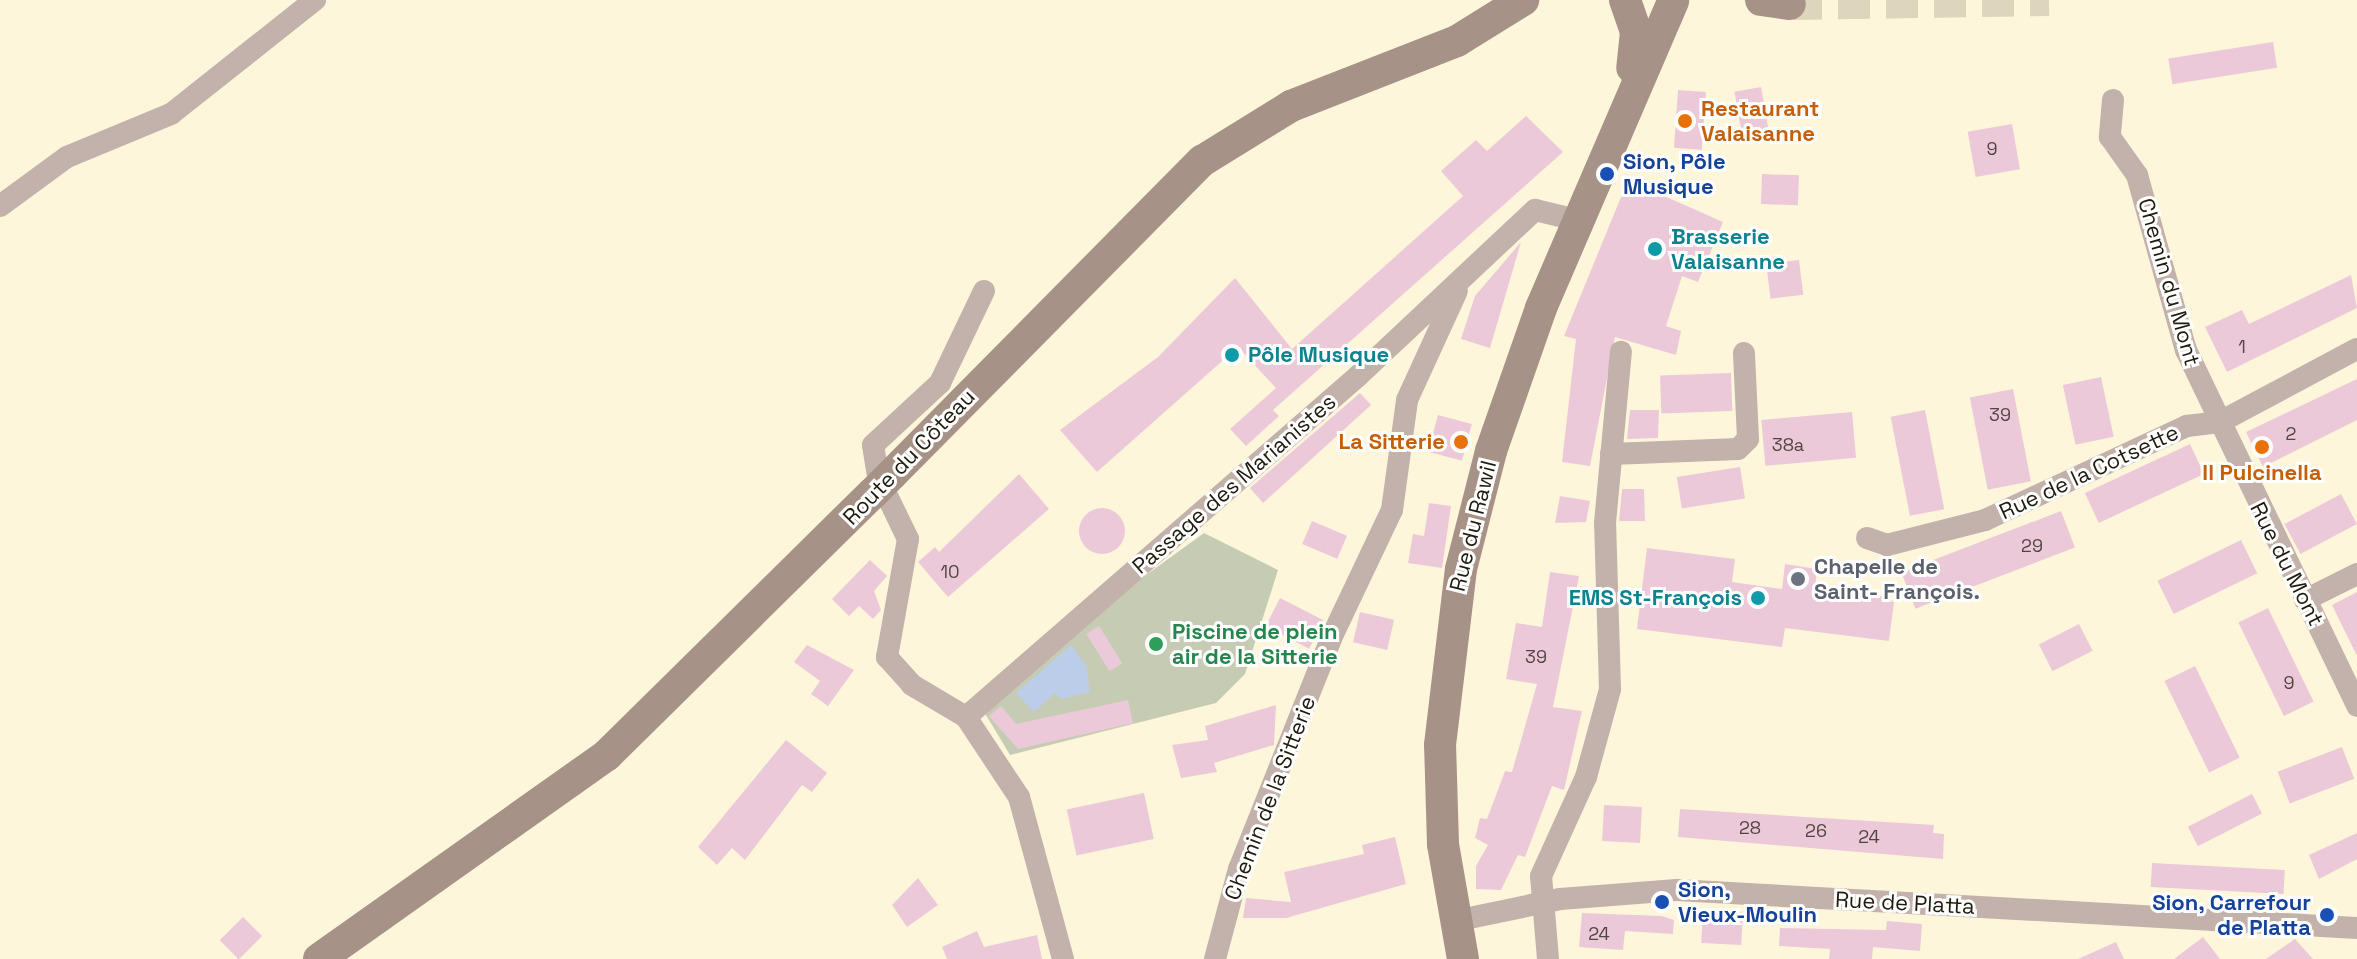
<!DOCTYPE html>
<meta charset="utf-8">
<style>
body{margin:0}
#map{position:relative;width:2357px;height:959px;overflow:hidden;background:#fef6db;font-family:"Space Grotesk",sans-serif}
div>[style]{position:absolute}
.green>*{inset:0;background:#c6ccb4}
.water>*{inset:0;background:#bbcde8}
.building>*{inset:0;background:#ecc9d9;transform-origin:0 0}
.round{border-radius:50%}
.secondary-tunnel>*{height:32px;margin-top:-16px;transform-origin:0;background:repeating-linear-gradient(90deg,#ddd5bc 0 32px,transparent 0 48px)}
.street>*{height:22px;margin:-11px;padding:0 11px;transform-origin:11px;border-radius:11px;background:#c2b2ab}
.secondary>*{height:32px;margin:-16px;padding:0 16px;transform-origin:16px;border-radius:16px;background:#a79287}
.secondary-bridge>*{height:32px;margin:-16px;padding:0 16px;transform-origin:16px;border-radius:16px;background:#a79287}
.dots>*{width:22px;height:22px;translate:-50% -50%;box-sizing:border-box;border:4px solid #fff;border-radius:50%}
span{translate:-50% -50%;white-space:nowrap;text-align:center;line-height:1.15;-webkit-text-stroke:6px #fff;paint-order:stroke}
.number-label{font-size:18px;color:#524642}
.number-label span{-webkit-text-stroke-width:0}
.food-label{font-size:22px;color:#c56008;font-weight:700}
.left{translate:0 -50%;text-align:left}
.right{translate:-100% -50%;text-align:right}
.transit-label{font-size:22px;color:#164399;font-weight:700}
.culture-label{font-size:22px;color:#0d838f;font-weight:700}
.street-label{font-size:22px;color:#1f1b0f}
.worship-label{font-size:22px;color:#5b616d;font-weight:700}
.leisure-label{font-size:22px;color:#27864d;font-weight:700}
</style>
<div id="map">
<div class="green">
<div style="clip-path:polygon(1204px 533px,1278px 570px,1245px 674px,1216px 703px,1010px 755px,983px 710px,1091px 615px)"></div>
</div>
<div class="water">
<div style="clip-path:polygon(1071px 645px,1086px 665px,1090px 692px,1061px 699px,1055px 693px,1034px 712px,1016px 693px)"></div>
</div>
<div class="building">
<div style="left:2273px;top:42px;width:26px;height:106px;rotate:81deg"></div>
<div style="left:1761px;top:87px;width:50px;height:27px;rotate:80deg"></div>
<div style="left:1678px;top:90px;width:28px;height:58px;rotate:4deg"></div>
<div style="clip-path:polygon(1526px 116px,1563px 152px,1273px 410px,1279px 416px,1246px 446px,1230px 429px,1276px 388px,1238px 347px,1097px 472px,1060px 430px,1158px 357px,1235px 278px,1292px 349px,1463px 196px,1441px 171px,1476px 140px,1487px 151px)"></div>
<div style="left:2012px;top:124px;width:46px;height:45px;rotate:80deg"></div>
<div style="left:1762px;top:174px;width:37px;height:30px;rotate:2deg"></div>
<div style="clip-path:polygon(1628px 180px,1723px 222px,1698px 282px,1682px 276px,1666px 326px,1681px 331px,1676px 355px,1615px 337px,1590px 466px,1562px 462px,1576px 339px,1564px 336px)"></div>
<div style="clip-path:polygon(1521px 242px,1490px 348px,1461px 339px,1475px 296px)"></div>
<div style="left:1799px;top:260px;width:35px;height:33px;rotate:83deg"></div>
<div style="clip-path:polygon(2351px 275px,2357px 308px,2227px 372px,2205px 327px,2242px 310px,2249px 324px)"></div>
<div style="left:1731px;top:373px;width:38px;height:71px;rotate:88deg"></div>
<div style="left:2101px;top:377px;width:61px;height:39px;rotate:78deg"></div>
<div style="clip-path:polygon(2357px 379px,2357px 420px,2263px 467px,2246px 432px)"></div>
<div style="left:2013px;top:389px;width:94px;height:44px;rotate:79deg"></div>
<div style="clip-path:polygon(1360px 393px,1371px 405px,1263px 503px,1250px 488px)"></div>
<div style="clip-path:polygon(1630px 410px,1659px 410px,1658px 438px,1627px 439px)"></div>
<div style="left:1925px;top:410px;width:101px;height:35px;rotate:79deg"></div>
<div style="left:1852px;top:412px;width:46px;height:91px;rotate:85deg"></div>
<div style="left:1438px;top:415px;width:35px;height:38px;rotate:15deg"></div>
<div style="left:2190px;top:444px;width:33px;height:116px;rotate:65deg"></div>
<div style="left:1740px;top:467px;width:32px;height:64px;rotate:81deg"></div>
<div style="clip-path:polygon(1019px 474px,1049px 509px,948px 597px,918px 562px,935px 547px,939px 552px)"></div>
<div style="clip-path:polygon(1622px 489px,1644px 489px,1645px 521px,1619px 521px)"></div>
<div style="left:2341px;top:494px;width:34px;height:64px;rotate:62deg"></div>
<div style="clip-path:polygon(1560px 496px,1590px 501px,1586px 522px,1555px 523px)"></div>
<div style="clip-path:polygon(1429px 503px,1451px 506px,1442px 568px,1408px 563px,1413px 534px,1424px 536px)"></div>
<div class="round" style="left:1079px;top:508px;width:46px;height:46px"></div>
<div style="left:2061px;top:511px;width:39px;height:171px;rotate:69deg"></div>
<div style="left:1312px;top:521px;width:38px;height:25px;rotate:23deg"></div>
<div style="left:2241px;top:540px;width:37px;height:93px;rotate:64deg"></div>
<div style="clip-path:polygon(1647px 548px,1735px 559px,1732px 582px,1782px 589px,1785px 564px,1817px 569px,1815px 590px,1852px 595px,1862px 588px,1894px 602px,1889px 641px,1785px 628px,1782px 647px,1637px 629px)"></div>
<div style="clip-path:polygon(870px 560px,887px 576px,874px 591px,881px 610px,873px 619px,859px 606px,849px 616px,832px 599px)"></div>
<div style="clip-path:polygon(1550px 572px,1579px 576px,1553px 707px,1582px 711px,1564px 790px,1552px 786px,1525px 857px,1518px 855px,1501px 890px,1476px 889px,1476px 866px,1488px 845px,1475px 838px,1480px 818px,1487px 819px,1505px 771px,1512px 772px,1537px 684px,1506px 679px,1516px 623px,1542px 627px)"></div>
<div style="clip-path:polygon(2357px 592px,2357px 656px,2332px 605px)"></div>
<div style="left:1280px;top:598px;width:49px;height:32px;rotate:27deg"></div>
<div style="left:2268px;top:608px;width:104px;height:33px;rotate:64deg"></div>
<div style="left:1360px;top:612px;width:35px;height:31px;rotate:13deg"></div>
<div style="left:2079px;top:624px;width:30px;height:45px;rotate:63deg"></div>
<div style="left:1099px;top:626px;width:44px;height:15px;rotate:58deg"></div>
<div style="clip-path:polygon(807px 645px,854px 670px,828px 706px,811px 694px,820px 681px,794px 662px)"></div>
<div style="left:2195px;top:666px;width:102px;height:34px;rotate:64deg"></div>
<div style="clip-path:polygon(1128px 700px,1133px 723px,1018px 749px,989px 716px,1001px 706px,1016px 724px)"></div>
<div style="clip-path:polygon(1276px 705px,1274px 745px,1214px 763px,1217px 772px,1181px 778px,1172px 745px,1208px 740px,1205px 726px)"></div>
<div style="clip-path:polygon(786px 740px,827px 773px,812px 792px,802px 785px,745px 860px,732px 848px,717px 865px,698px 847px)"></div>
<div style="left:2342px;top:747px;width:34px;height:69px;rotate:69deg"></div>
<div style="left:1144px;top:793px;width:47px;height:79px;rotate:78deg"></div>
<div style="left:2252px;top:794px;width:22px;height:72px;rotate:63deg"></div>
<div style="left:1604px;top:805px;width:38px;height:36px;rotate:3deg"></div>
<div style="clip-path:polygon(1680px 809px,1934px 825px,1933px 833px,1944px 834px,1943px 859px,1678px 837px)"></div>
<div style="clip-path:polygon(2357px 833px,2357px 859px,2319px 879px,2309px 855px)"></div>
<div style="clip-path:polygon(1395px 837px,1406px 884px,1286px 918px,1243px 918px,1246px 898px,1291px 902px,1284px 872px,1364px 854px,1362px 845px)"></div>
<div style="left:2152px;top:863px;width:133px;height:24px;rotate:3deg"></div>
<div style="clip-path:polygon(918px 878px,938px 905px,907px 927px,892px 905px)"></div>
<div style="left:1703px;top:910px;width:40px;height:33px;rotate:3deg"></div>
<div style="clip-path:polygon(1582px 913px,1662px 916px,1674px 920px,1673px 934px,1625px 931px,1623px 950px,1579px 947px)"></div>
<div style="left:243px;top:917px;width:27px;height:33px;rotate:45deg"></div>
<div style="clip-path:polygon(1887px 921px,1922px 924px,1920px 951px,1873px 947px,1872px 959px,1829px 959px,1830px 949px,1779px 946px,1780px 928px,1886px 930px)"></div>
<div style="clip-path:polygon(977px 931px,984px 947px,1037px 935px,1042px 959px,947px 959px,942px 947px)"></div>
<div style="clip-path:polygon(2203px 937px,2220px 959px,2174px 959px)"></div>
<div style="clip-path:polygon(2295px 939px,2313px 959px,2266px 959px)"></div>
<div style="clip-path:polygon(2116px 942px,2124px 959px,2078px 959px)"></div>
</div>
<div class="secondary-tunnel">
<div style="left:1790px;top:4px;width:259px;rotate:-0.9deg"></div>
</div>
<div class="street">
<div style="left:2113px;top:100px;width:37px;rotate:95deg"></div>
<div style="left:2110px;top:137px;width:47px;rotate:54.6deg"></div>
<div style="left:2137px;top:175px;width:182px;rotate:74.4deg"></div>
<div style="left:2186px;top:350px;width:395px;rotate:64.3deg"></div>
<div style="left:0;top:206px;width:83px;rotate:-36.2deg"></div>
<div style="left:67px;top:157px;width:113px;rotate:-22.5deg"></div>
<div style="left:171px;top:114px;width:184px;rotate:-38.4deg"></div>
<div style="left:984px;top:291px;width:102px;rotate:115.6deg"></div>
<div style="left:940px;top:383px;width:91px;rotate:137.2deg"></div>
<div style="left:873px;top:445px;width:32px;rotate:81deg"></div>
<div style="left:878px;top:477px;width:69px;rotate:64.2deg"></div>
<div style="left:908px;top:539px;width:120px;rotate:100.1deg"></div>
<div style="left:887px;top:657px;width:38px;rotate:48deg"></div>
<div style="left:912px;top:685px;width:63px;rotate:30.7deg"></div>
<div style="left:966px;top:717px;width:96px;rotate:56.5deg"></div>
<div style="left:1019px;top:797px;width:168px;rotate:74.8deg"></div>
<div style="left:2220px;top:422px;width:155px;rotate:-28.1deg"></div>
<div style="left:1611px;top:454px;width:127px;rotate:-2.3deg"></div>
<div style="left:1738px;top:449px;width:14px;rotate:-45deg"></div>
<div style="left:1748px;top:439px;width:86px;rotate:-92.7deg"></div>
<div style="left:1867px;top:538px;width:21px;rotate:19deg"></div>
<div style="left:1887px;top:545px;width:101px;rotate:-14.3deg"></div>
<div style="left:1985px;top:520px;width:223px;rotate:-25deg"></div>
<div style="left:2187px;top:426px;width:33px;rotate:-7deg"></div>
<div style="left:2305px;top:600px;width:58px;rotate:-26.6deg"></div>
<div style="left:966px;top:717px;width:520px;rotate:-41.02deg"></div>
<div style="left:1358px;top:376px;width:243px;rotate:-43.2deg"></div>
<div style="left:1535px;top:210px;width:43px;rotate:13.4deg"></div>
<div style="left:1455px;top:921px;width:107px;rotate:-11.8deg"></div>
<div style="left:1560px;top:899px;width:117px;rotate:-4.4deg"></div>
<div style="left:1677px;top:890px;width:681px;rotate:3.2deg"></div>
<div style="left:1215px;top:959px;width:93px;rotate:-75.1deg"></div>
<div style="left:1239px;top:869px;width:255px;rotate:-68.2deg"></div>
<div style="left:1334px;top:632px;width:135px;rotate:-64.6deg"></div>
<div style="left:1392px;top:510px;width:111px;rotate:-82.2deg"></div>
<div style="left:1407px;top:400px;width:120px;rotate:-65.4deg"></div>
<div style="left:1548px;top:959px;width:83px;rotate:-94.8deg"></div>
<div style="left:1541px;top:876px;width:109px;rotate:-65.6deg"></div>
<div style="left:1586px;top:777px;width:91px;rotate:-74.7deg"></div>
<div style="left:1610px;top:689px;width:166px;rotate:-91.7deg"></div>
<div style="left:1605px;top:523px;width:172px;rotate:-84.7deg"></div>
</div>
<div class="secondary">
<div style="left:1625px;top:0;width:34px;rotate:71deg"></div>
<div style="left:1636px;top:32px;width:36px;rotate:96deg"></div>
<div style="left:1761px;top:0;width:29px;rotate:8deg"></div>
<div style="left:892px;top:474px;width:441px;rotate:-45.3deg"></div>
<div style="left:1202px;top:161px;width:105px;rotate:-31.7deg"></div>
<div style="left:1291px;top:106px;width:178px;rotate:-21.4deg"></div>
<div style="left:1457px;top:41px;width:78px;rotate:-31.8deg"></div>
<div style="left:319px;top:959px;width:353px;rotate:-35.3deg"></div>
<div style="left:607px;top:755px;width:372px;rotate:-44.6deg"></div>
<div style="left:1463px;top:959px;width:117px;rotate:-99.9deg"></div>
<div style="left:1443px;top:844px;width:99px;rotate:-91.7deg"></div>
<div style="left:1440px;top:745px;width:177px;rotate:-83.2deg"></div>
<div style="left:1461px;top:569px;width:122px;rotate:-75.7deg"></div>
<div style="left:1491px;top:451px;width:151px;rotate:-70.7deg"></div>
<div style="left:1541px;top:308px;width:334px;rotate:-66.7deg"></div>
</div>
<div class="secondary-bridge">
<div style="left:872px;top:494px;width:28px;rotate:-45deg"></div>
</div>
<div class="dots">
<div style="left:1685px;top:121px;background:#e8710a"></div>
<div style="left:1607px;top:174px;background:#1a4fb4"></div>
<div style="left:1655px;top:249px;background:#0f9aa8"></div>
<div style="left:1232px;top:355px;background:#0f9aa8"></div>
<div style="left:1461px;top:442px;background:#e8710a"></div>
<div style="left:2262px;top:447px;background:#e8710a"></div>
<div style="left:1798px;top:579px;background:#6b7280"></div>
<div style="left:1758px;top:598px;background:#0f9aa8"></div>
<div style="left:1156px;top:644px;background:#2e9e5b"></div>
<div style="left:1662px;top:902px;background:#1a4fb4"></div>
<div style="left:2327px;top:915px;background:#1a4fb4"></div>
</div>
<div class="number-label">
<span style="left:1992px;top:149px">9</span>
<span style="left:2242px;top:347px">1</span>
<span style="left:2000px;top:415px">39</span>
<span style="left:2291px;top:434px">2</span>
<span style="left:1788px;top:445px">38a</span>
<span style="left:2032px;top:546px">29</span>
<span style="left:950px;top:572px">10</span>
<span style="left:1536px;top:657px">39</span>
<span style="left:2289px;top:683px">9</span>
<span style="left:1750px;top:828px">28</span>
<span style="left:1816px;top:831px">26</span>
<span style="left:1869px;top:837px">24</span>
<span style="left:1599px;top:934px">24</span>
</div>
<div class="food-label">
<span class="left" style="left:1701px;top:121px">Restaurant<br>Valaisanne</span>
<span class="right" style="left:1445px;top:442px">La Sitterie</span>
<span style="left:2262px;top:473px">Il Pulcinella</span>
</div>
<div class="transit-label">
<span class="left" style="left:1623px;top:174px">Sion, Pôle<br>Musique</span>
<span class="left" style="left:1678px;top:902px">Sion,<br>Vieux-Moulin</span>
<span class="right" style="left:2311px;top:915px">Sion, Carrefour<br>de Platta</span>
</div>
<div class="culture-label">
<span class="left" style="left:1671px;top:249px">Brasserie<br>Valaisanne</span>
<span class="left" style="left:1248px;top:355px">Pôle Musique</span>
<span class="right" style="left:1742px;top:598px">EMS St-François</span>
</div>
<div class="street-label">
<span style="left:2169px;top:282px;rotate:74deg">Chemin du Mont</span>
<span style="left:909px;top:457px;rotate:-46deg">Route du Côteau</span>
<span style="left:2089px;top:472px;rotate:-25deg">Rue de la Cotsette</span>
<span style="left:1234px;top:484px;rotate:-41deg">Passage des Marianistes</span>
<span style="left:1473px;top:526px;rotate:-76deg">Rue du Rawil</span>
<span style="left:2287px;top:564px;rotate:63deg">Rue du Mont</span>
<span style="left:1270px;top:798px;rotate:-69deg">Chemin de la Sitterie</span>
<span style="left:1905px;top:903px;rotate:3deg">Rue de Platta</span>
</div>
<div class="worship-label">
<span class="left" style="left:1814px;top:579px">Chapelle de<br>Saint- François.</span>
</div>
<div class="leisure-label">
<span class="left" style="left:1172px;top:644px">Piscine de plein<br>air de la Sitterie</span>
</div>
</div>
